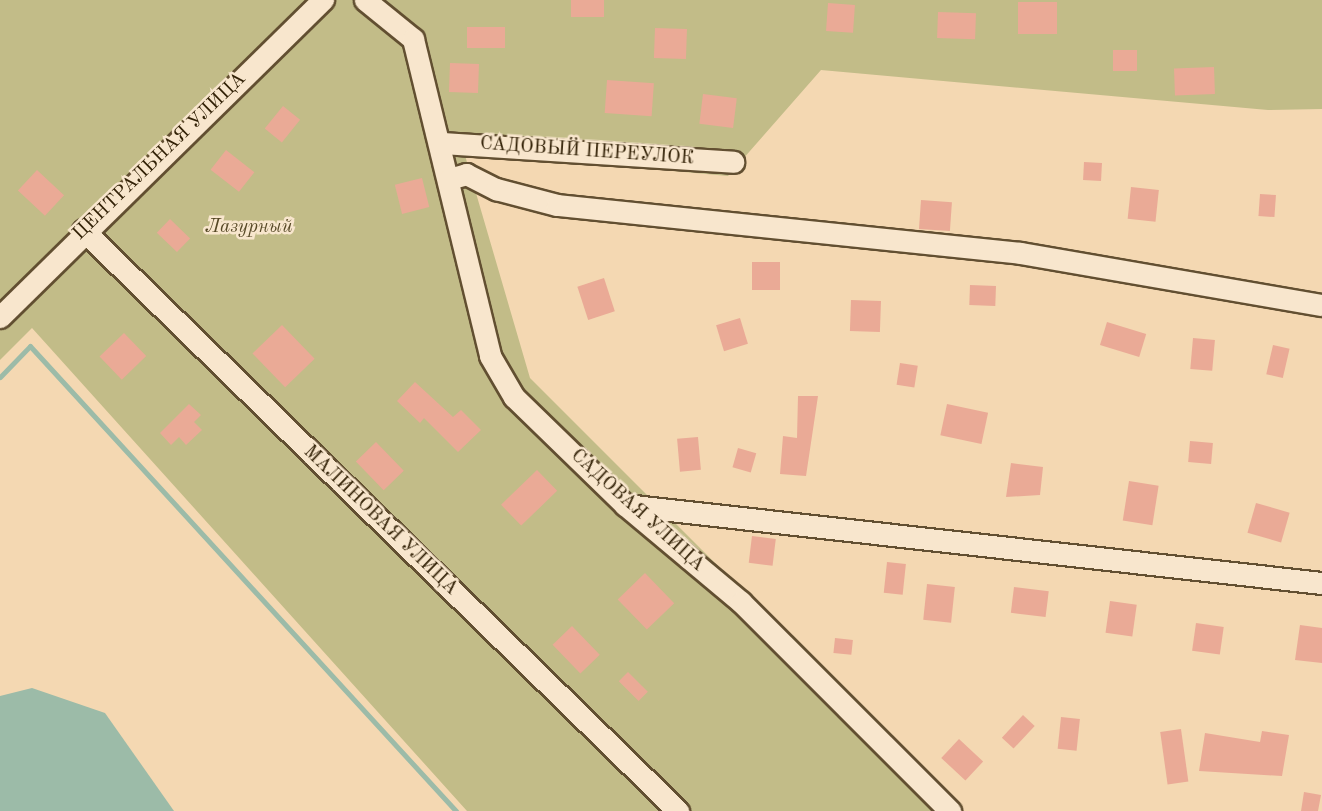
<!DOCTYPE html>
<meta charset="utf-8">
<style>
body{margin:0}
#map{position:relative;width:1322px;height:811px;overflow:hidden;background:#f4d8b2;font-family:"Old Standard TT",serif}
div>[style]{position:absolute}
.green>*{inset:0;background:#c2bc88}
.water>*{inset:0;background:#9cbba8}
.stream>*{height:5px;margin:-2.5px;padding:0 2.5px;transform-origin:2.5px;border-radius:2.5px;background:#9cbba8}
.building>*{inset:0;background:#eaaa96;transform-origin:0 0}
.roads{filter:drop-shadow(2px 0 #624f31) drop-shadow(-2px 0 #624f31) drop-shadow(0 2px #624f31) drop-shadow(0 -2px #624f31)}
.minor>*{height:21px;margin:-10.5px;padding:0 10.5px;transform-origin:10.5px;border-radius:10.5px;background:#f8e6cd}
span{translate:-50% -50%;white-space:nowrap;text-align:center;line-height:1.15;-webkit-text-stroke:5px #f8e6cd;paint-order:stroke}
.street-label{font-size:19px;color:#322106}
.park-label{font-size:19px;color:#564826;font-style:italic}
</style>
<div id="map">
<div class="green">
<div style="clip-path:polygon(0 0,1322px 0,1322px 109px,1268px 110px,821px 70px,728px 176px,464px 152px,530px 378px,963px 811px,467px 811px,32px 328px,0 360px)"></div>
</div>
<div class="water">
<div style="clip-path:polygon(32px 688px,105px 713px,174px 811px,0 811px,0 696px)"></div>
</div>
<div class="stream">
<div style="left:0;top:377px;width:43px;rotate:-45.9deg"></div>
<div style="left:30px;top:346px;width:631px;rotate:47.51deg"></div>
</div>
<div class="building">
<div style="left:571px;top:0;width:33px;height:17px"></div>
<div style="left:1018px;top:2px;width:39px;height:32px"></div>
<div style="left:828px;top:3px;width:27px;height:28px;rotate:4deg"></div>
<div style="left:938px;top:12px;width:38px;height:26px;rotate:2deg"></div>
<div style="left:467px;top:27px;width:38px;height:21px"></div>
<div style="left:655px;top:28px;width:32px;height:30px;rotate:2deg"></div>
<div style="left:1113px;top:50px;width:24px;height:21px"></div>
<div style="left:450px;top:63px;width:29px;height:29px;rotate:2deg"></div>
<div style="left:1214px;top:67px;width:27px;height:40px;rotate:88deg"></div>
<div style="left:607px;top:80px;width:47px;height:33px;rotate:4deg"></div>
<div style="left:703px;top:94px;width:34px;height:30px;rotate:7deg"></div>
<div style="left:283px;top:106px;width:22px;height:29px;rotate:39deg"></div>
<div style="left:226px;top:150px;width:36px;height:25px;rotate:38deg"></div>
<div style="left:1084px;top:162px;width:18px;height:18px;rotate:3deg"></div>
<div style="left:37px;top:170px;width:37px;height:28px;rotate:43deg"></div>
<div style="left:422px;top:178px;width:30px;height:28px;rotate:76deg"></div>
<div style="left:1131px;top:187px;width:28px;height:32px;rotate:6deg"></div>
<div style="left:1260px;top:194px;width:16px;height:22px;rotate:4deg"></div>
<div style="left:921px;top:200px;width:31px;height:29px;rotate:4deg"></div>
<div style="left:170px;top:219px;width:28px;height:19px;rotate:44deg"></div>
<div style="left:752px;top:262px;width:28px;height:28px"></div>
<div style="left:604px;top:278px;width:35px;height:28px;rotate:72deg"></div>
<div style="left:970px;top:285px;width:26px;height:20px;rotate:2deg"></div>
<div style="left:851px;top:300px;width:30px;height:31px;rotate:2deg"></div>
<div style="left:740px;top:318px;width:27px;height:25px;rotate:73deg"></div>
<div style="left:1107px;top:322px;width:41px;height:24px;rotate:17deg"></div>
<div style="left:282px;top:325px;width:47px;height:41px;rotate:46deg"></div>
<div style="left:124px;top:333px;width:32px;height:34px;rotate:46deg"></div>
<div style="left:1193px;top:338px;width:22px;height:31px;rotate:5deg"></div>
<div style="left:1273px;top:345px;width:17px;height:30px;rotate:13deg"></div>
<div style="left:900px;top:363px;width:18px;height:22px;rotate:9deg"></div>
<div style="clip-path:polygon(415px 382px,453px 417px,461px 410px,481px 430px,458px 452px,424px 418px,420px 423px,397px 401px)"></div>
<div style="clip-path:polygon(798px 396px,818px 396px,806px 476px,780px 474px,783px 436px,797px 438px)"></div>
<div style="clip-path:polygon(189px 404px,201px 415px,194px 422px,202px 430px,186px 445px,179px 437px,171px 445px,160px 433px)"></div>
<div style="left:947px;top:404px;width:42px;height:32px;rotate:12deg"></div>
<div style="left:698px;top:437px;width:33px;height:21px;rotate:85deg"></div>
<div style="left:1190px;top:441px;width:23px;height:21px;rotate:5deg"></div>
<div style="left:376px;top:442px;width:40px;height:28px;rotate:46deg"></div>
<div style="left:738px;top:448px;width:19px;height:20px;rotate:16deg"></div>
<div style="clip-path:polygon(1011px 463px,1043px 467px,1040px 495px,1006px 497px)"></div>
<div style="left:537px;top:470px;width:29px;height:50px;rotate:46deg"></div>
<div style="left:1129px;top:481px;width:30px;height:40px;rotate:9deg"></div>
<div style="left:1256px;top:503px;width:35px;height:31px;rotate:16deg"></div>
<div style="left:752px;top:536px;width:24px;height:27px;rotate:7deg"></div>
<div style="left:887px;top:562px;width:19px;height:31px;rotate:6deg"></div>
<div style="left:645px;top:573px;width:42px;height:38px;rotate:46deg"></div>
<div style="left:927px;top:584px;width:28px;height:36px;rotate:6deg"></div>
<div style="left:1014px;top:587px;width:35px;height:26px;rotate:7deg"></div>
<div style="left:1110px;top:601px;width:27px;height:32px;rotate:8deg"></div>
<div style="left:1196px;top:623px;width:28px;height:28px;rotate:8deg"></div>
<div style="clip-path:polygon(1300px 625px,1322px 628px,1322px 663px,1295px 660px)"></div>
<div style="left:572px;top:626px;width:40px;height:27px;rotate:46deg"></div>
<div style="left:835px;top:638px;width:18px;height:15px;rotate:6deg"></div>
<div style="left:628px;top:672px;width:28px;height:13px;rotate:45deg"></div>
<div style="left:1023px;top:715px;width:16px;height:31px;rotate:43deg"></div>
<div style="left:1061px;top:717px;width:19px;height:32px;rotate:6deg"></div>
<div style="left:1181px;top:729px;width:53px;height:21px;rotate:82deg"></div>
<div style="clip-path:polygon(1262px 731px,1289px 735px,1282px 776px,1199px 771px,1205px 733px,1260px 742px)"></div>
<div style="left:959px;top:739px;width:33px;height:26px;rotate:43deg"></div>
<div style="clip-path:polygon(1304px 792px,1321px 795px,1318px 811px,1301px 811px)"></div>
</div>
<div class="roads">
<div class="minor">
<div style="left:365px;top:0;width:62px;rotate:39.1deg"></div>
<div style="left:413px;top:39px;width:326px;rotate:76.3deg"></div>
<div style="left:490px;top:356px;width:48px;rotate:59.7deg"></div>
<div style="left:514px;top:397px;width:155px;rotate:44.2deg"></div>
<div style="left:625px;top:505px;width:151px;rotate:39.9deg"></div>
<div style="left:741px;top:602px;width:296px;rotate:45deg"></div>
<div style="left:442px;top:143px;width:292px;rotate:3.7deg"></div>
<div style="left:449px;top:179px;width:18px;rotate:-16deg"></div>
<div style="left:466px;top:174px;width:34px;rotate:27deg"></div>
<div style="left:496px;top:189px;width:63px;rotate:14.7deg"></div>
<div style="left:557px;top:205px;width:465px;rotate:5.9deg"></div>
<div style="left:1020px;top:253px;width:306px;rotate:9.8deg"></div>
<div style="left:83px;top:230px;width:832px;rotate:44.32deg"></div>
<div style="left:0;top:317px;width:453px;rotate:-44.5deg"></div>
<div style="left:625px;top:505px;width:701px;rotate:6.39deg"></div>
</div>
</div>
<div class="street-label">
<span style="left:587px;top:152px;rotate:4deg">САДОВЫЙ ПЕРЕУЛОК</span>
<span style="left:160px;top:157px;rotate:-44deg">ЦЕНТРАЛЬНАЯ УЛИЦА</span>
<span style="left:637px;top:511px;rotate:42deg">САДОВАЯ УЛИЦА</span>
<span style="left:380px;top:521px;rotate:44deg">МАЛИНОВАЯ УЛИЦА</span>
</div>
<div class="park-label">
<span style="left:249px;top:228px">Лазурный</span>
</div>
</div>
